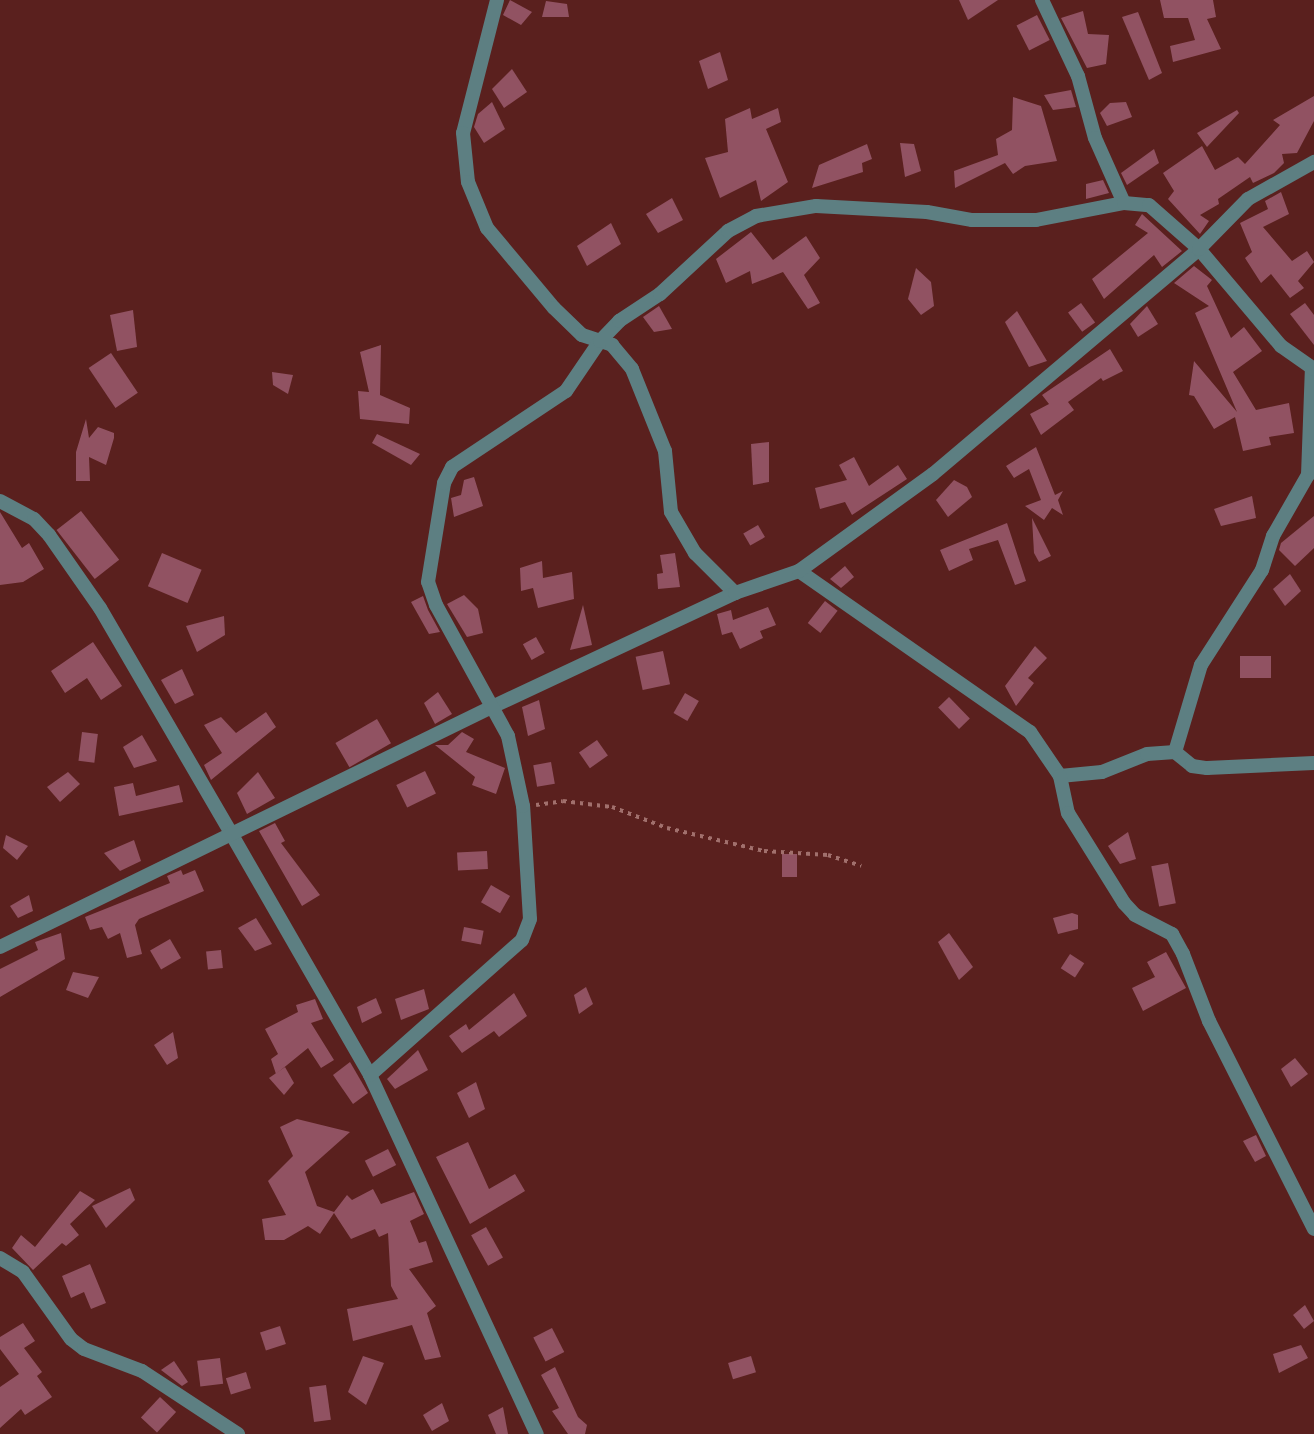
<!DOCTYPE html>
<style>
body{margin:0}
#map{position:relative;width:1314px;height:1434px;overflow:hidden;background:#5a201e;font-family:Lato,sans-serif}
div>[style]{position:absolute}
.building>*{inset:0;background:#915262;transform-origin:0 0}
.path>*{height:3.5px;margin-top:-1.75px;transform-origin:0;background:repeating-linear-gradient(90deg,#a1706d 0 3.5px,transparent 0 8.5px)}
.minor>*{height:14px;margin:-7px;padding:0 7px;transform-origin:7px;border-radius:7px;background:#5d7f82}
span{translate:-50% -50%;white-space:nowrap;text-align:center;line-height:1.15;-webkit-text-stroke:7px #5a201e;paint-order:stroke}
</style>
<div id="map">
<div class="building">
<div style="clip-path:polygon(510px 0,532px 12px,521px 25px,503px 15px)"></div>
<div style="clip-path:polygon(959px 0,998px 0,968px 20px)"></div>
<div style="clip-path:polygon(1160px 0,1213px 0,1216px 17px,1207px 19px,1221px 49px,1173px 62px,1170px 46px,1195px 40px,1188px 18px,1164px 18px)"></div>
<div style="clip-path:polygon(546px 1px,567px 4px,569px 17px,542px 17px)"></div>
<div style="clip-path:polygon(1083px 11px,1088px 34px,1109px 35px,1106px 64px,1087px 68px,1061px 18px)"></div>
<div style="clip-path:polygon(1138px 12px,1162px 73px,1149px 80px,1122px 17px)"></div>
<div style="left:1037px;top:15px;width:28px;height:23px;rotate:63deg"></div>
<div style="clip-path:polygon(720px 52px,728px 80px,708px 89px,699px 61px)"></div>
<div style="clip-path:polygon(512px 69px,527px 92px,504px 108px,492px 89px)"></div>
<div style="clip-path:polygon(1071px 90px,1076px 107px,1053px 110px,1044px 95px)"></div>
<div style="clip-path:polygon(1314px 96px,1314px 121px,1297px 153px,1282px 154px,1284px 163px,1274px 173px,1253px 183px,1250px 177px,1218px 199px,1219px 204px,1200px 215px,1209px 221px,1200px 234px,1168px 199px,1174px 191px,1163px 173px,1202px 146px,1215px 170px,1238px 157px,1245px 164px,1280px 125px,1273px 120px)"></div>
<div style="clip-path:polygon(1013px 97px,1041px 106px,1057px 161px,1025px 166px,1013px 174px,1005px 163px,955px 188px,954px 171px,998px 155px,996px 139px,1012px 130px)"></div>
<div style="clip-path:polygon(492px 102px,505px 129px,484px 143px,474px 127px,478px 114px)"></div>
<div style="clip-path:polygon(1126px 102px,1132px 117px,1107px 126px,1100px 113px,1110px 103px)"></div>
<div style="clip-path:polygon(750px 108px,752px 119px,778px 108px,781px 122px,766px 129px,788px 182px,761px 201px,756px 180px,720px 198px,705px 158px,728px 152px,725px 119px)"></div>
<div style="clip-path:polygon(1237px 110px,1239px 113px,1207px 147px,1197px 133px)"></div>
<div style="clip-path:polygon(900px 143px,914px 144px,921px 171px,905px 177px)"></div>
<div style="clip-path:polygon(867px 144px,872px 159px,862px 163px,863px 172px,812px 188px,819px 165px)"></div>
<div style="clip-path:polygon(1154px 149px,1159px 163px,1127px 185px,1121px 173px)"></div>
<div style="clip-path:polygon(1103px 180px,1109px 193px,1086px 199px,1086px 184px)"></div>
<div style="clip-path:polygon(1281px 192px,1289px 214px,1263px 227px,1292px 261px,1307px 251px,1314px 262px,1298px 281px,1304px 288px,1290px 298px,1271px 274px,1261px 283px,1245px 258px,1252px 252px,1240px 223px,1268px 209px,1265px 201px)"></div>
<div style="clip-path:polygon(672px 198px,683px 220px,658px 233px,646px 214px)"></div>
<div style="clip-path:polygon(1142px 214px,1182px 251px,1162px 267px,1154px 255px,1104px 299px,1092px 279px,1148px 233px,1135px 225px)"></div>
<div style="clip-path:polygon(611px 223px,621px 244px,587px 266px,577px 246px)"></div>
<div style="clip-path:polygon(751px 232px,773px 260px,806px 236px,820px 258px,804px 275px,820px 303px,808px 309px,783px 272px,752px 284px,750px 271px,726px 283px,716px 259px)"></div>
<div style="clip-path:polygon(1194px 266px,1212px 280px,1207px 286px,1231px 338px,1244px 327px,1262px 351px,1233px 372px,1256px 410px,1289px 403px,1294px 433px,1269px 437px,1271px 445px,1243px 451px,1235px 417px,1214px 429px,1194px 396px,1189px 395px,1194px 361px,1237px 412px,1195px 313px,1209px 306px,1174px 283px)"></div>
<div style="clip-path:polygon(916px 268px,931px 282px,934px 306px,921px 315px,908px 299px)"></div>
<div style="left:1081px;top:303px;width:24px;height:16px;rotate:54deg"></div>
<div style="clip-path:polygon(1305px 303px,1314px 315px,1314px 345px,1290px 314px)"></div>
<div style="clip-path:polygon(659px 306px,672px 329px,654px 332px,643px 317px)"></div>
<div style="clip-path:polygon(1147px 306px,1158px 324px,1138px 337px,1130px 324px)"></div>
<div style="clip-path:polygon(133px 310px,137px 347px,117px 351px,110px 315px)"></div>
<div style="clip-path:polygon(1017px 311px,1047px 361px,1029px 367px,1005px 322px)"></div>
<div style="clip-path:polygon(381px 345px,380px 395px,410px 408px,409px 424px,360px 419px,358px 391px,369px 392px,360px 352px)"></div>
<div style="clip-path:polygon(1110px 349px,1123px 371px,1103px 381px,1101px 378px,1068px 402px,1074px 410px,1041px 435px,1030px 414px,1049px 404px,1042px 395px)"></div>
<div style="left:111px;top:353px;width:48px;height:27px;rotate:56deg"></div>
<div style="clip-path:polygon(272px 372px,293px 375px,288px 394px,273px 385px)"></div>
<div style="clip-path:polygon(86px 419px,89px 438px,98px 427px,114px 433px,114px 438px,106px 465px,89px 457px,90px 481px,76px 481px,76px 452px)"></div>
<div style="clip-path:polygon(377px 434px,420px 454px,411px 465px,372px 443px)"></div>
<div style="clip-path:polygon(769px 442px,769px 482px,753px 485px,751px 444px)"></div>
<div style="clip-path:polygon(1036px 447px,1055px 495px,1063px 491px,1058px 500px,1063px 515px,1052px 508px,1044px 520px,1025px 506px,1041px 500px,1029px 469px,1014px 478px,1006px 466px)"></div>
<div style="clip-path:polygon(854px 457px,869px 486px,898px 465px,907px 479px,852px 515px,845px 502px,820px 509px,815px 488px,847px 480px,839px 465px)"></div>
<div style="clip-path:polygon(474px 477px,483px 506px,454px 517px,451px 498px,461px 495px,464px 480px)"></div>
<div style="clip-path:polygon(954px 480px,967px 487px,972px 497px,948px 517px,936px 500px)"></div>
<div style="clip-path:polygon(1252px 496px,1256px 518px,1221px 526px,1214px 509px)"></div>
<div style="left:81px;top:511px;width:62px;height:31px;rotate:52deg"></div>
<div style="clip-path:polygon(0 512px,22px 548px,29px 543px,44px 569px,23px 582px,0 585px)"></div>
<div style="clip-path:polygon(1314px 516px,1314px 548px,1295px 566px,1279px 550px,1281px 543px)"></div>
<div style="clip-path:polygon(1032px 518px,1051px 556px,1039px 562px,1034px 553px)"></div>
<div style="clip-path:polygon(1007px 523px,1026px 581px,1015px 585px,998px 540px,969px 549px,973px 560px,949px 571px,940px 550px)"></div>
<div style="left:758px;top:525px;width:14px;height:17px;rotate:60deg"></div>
<div style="left:162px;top:553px;width:43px;height:36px;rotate:23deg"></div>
<div style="clip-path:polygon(675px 553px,680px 587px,658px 589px,657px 574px,663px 573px,660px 555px)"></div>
<div style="clip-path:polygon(542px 561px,543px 578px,572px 572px,574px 599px,538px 608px,533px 588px,521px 591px,520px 568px)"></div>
<div style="clip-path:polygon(845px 566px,854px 577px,841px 588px,830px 579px)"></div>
<div style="clip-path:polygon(1290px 574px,1301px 591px,1285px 606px,1273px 589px)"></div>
<div style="clip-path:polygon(464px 595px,478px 609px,483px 633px,467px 637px,447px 604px)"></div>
<div style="clip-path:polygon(423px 596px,428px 610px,440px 632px,429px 634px,411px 602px)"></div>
<div style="left:825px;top:601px;width:16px;height:28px;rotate:38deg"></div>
<div style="clip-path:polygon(583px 605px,592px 645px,570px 650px)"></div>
<div style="clip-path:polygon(768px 607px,776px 625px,760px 631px,763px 638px,740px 649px,732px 632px,722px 635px,717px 614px,731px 610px,733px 620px)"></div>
<div style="clip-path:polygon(224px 616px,225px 635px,197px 652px,186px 626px)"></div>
<div style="left:536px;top:637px;width:18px;height:15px;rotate:61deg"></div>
<div style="clip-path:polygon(93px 642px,122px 686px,101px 700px,87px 678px,65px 693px,51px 671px)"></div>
<div style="clip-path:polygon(1035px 646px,1047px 658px,1028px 678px,1034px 683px,1016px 706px,1005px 686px)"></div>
<div style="left:663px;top:651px;width:34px;height:28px;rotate:78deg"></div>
<div style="left:1271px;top:656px;width:22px;height:31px;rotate:90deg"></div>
<div style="clip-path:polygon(182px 669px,194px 695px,175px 704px,161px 680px)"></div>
<div style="clip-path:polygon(438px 692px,452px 714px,435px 724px,424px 703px)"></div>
<div style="left:685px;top:693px;width:16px;height:23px;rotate:30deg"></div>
<div style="left:949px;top:697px;width:30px;height:15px;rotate:46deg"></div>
<div style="clip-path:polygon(539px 700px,545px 729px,528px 736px,522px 707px)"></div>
<div style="clip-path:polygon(266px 712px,276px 727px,211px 780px,204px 765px,222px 753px,204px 725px,221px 717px,236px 733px)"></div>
<div style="left:377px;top:719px;width:28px;height:48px;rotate:60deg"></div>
<div style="left:82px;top:732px;width:16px;height:29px;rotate:7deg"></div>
<div style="clip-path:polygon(462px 732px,474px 739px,466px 752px,505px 768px,496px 794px,472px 785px,475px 777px,435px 745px,448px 745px)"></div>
<div style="clip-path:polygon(142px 735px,157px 761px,134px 768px,123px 747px)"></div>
<div style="left:597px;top:740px;width:19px;height:22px;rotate:55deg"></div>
<div style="left:551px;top:762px;width:22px;height:18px;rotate:80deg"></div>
<div style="left:425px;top:771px;width:25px;height:32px;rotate:64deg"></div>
<div style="clip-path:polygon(68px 772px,80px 784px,60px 802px,47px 787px)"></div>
<div style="clip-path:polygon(258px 772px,275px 798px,247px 814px,237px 793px)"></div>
<div style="clip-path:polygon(133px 783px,136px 796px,179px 785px,183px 802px,119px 816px,114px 787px)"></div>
<div style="clip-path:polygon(275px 823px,285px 841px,281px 843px,320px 895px,302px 906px,259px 831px)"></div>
<div style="clip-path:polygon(1128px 832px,1136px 859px,1120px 864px,1108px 846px)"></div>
<div style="clip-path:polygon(6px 835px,28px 846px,17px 860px,3px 848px)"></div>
<div style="clip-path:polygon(134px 840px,141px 861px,120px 871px,104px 853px)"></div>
<div style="left:487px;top:851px;width:18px;height:30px;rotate:87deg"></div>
<div style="left:782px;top:854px;width:15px;height:23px"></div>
<div style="left:1168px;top:863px;width:41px;height:17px;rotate:79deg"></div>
<div style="clip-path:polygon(181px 870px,183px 875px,195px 870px,204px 891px,139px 919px,135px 925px,142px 954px,127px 958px,120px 933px,108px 939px,102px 927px,90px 930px,85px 917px,170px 883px,167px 876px)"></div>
<div style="left:491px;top:885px;width:22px;height:20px;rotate:30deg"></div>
<div style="clip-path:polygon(29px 895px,33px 911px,18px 918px,10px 906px)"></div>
<div style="clip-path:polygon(1072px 913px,1078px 915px,1078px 929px,1058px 934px,1053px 918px)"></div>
<div style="clip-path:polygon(256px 918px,272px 944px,255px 951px,238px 928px)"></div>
<div style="left:464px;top:927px;width:20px;height:14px;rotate:11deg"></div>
<div style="clip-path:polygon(61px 933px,65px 959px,0 997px,0 969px,38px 950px,35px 942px)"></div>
<div style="clip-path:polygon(949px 933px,973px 967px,959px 980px,938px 942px)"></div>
<div style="left:170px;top:939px;width:22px;height:23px;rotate:60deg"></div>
<div style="left:221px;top:950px;width:18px;height:15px;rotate:84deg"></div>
<div style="clip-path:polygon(1166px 952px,1186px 988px,1143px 1011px,1132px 988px,1155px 977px,1147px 962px)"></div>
<div style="left:1070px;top:954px;width:17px;height:17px;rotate:33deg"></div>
<div style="clip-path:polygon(73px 972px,99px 977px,88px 998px,66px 990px)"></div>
<div style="clip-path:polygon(586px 987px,593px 1004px,579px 1014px,574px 995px)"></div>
<div style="clip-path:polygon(424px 989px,429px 1009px,401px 1020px,395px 999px)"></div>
<div style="clip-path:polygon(514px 993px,527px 1016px,499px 1037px,494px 1031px,462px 1053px,449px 1036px,466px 1024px,469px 1030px)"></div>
<div style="clip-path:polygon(376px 998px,382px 1013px,362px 1023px,357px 1007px)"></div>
<div style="clip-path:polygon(315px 999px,323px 1019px,311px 1023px,334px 1060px,321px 1068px,308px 1048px,276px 1074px,271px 1059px,278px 1054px,265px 1029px,298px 1012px,296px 1005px)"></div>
<div style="clip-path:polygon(173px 1032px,178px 1058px,167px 1065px,154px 1045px)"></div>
<div style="clip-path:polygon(418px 1050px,428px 1070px,395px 1089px,387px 1079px)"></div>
<div style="clip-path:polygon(1295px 1058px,1308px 1074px,1291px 1087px,1281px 1069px)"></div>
<div style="clip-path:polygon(350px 1062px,368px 1093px,353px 1104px,333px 1075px)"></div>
<div style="clip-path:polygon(285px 1067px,294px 1083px,284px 1095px,269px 1078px)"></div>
<div style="clip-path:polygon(476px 1082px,485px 1109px,469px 1118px,457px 1093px)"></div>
<div style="clip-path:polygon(297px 1119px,350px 1132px,305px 1172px,317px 1206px,334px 1212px,347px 1195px,352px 1200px,373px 1189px,381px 1204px,414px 1192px,424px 1214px,410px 1221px,419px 1243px,426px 1241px,433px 1262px,409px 1269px,436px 1306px,427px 1313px,441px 1357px,425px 1360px,412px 1325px,353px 1341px,347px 1309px,398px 1299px,391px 1286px,388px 1233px,379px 1237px,375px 1229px,351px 1239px,334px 1213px,320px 1234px,308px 1226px,284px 1240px,265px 1240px,262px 1219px,286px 1215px,268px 1181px,293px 1156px,280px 1127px)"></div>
<div style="clip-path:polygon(1256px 1135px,1266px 1156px,1255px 1162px,1243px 1141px)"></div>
<div style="clip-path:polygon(468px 1142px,489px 1189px,515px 1174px,525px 1191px,470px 1224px,436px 1157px)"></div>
<div style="left:388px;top:1149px;width:18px;height:26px;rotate:63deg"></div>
<div style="clip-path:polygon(130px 1188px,135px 1200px,106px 1228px,92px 1206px)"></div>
<div style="clip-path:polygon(80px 1191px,95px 1200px,70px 1224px,79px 1235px,66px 1246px,62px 1243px,33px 1270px,12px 1248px,21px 1235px,35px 1247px)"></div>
<div style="left:486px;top:1227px;width:35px;height:17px;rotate:61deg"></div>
<div style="clip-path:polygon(90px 1264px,106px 1303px,91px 1309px,84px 1292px,71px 1298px,62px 1276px)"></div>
<div style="clip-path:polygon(1305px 1305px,1314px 1321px,1304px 1329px,1293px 1315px)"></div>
<div style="clip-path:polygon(23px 1323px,35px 1341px,24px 1348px,42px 1372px,37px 1376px,52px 1397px,25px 1415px,21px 1409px,0 1428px,0 1387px,19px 1374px,0 1349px,0 1337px)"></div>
<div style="left:280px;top:1326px;width:19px;height:21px;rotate:72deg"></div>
<div style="left:552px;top:1328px;width:27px;height:21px;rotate:63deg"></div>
<div style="clip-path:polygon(1301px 1345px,1308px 1358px,1279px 1373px,1273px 1354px)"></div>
<div style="clip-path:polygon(363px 1356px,384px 1363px,366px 1405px,348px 1392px)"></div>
<div style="left:751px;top:1356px;width:17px;height:24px;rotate:73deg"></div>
<div style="left:220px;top:1358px;width:26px;height:23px;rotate:83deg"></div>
<div style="clip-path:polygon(174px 1361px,188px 1382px,182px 1386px,161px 1370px)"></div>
<div style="clip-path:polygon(555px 1367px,578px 1417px,587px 1425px,585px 1434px,568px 1434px,552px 1411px,559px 1408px,541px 1375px)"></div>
<div style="left:246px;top:1372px;width:17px;height:21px;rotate:73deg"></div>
<div style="left:326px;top:1385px;width:35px;height:17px;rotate:82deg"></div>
<div style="left:160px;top:1397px;width:22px;height:28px;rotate:43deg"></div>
<div style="clip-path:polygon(442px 1403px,449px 1421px,432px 1431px,423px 1415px)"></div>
<div style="clip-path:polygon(503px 1407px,508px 1434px,496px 1434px,488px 1415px)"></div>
</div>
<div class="path">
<div style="left:536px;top:805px;width:27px;rotate:-8deg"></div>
<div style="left:563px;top:801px;width:49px;rotate:7deg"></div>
<div style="left:612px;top:807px;width:59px;rotate:20.9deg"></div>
<div style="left:667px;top:828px;width:100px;rotate:13.3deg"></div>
<div style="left:764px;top:851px;width:64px;rotate:3.6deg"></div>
<div style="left:828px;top:855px;width:35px;rotate:18deg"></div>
</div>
<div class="minor">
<div style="left:497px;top:0;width:137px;rotate:104.3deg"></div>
<div style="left:463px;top:133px;width:49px;rotate:84.2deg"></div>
<div style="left:468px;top:182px;width:50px;rotate:67.6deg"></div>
<div style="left:487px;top:228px;width:104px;rotate:50.1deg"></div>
<div style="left:554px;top:308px;width:39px;rotate:44deg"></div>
<div style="left:582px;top:335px;width:32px;rotate:18deg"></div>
<div style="left:612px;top:345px;width:31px;rotate:50deg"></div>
<div style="left:632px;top:369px;width:88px;rotate:68.1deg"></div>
<div style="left:665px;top:451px;width:61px;rotate:84.4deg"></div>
<div style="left:671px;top:512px;width:48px;rotate:59.7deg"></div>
<div style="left:695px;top:553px;width:57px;rotate:45deg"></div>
<div style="left:1042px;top:0;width:84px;rotate:64.7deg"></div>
<div style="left:1078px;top:76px;width:64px;rotate:74.7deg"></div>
<div style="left:1095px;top:138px;width:71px;rotate:66deg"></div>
<div style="left:0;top:501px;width:38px;rotate:28deg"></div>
<div style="left:34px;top:519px;width:22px;rotate:47deg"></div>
<div style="left:49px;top:535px;width:89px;rotate:55.1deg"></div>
<div style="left:100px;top:608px;width:263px;rotate:59.8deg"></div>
<div style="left:232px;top:835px;width:277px;rotate:60.1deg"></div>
<div style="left:370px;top:1075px;width:396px;rotate:65.1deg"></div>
<div style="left:799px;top:571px;width:282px;rotate:34.9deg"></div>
<div style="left:1030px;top:732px;width:53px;rotate:55.7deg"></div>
<div style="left:1060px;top:776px;width:42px;rotate:-5.4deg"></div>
<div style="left:1102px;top:772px;width:48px;rotate:-21.8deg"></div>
<div style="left:1147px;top:754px;width:28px;rotate:-4deg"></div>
<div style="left:1175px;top:752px;width:22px;rotate:39deg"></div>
<div style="left:1192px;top:766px;width:15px;rotate:8deg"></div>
<div style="left:1207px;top:768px;width:107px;rotate:-2.7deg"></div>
<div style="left:1175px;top:752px;width:91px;rotate:-73.4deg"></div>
<div style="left:1201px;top:665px;width:113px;rotate:-57.3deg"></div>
<div style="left:1262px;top:570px;width:36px;rotate:-72deg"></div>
<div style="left:1273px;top:536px;width:70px;rotate:-60.2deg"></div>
<div style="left:1308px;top:475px;width:107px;rotate:-87.9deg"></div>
<div style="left:1060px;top:776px;width:38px;rotate:78deg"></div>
<div style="left:1068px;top:813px;width:106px;rotate:58.1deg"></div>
<div style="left:1124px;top:903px;width:16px;rotate:47deg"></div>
<div style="left:1135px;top:915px;width:42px;rotate:27.2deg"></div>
<div style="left:1172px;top:934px;width:23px;rotate:61deg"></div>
<div style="left:1183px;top:954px;width:72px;rotate:68.8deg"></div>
<div style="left:1209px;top:1021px;width:233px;rotate:63.2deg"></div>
<div style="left:0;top:947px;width:550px;rotate:-26.01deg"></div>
<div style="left:494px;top:706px;width:266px;rotate:-25.1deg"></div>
<div style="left:735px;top:593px;width:68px;rotate:-19deg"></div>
<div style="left:799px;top:571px;width:165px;rotate:-35.9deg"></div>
<div style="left:933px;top:474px;width:348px;rotate:-40.2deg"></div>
<div style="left:1199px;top:249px;width:127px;rotate:49.8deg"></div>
<div style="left:1281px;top:346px;width:40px;rotate:34.9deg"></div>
<div style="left:370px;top:1075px;width:203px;rotate:-41.6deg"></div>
<div style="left:522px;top:940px;width:22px;rotate:-69deg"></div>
<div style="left:530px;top:919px;width:113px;rotate:-93.5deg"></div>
<div style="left:523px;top:806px;width:72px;rotate:-102.1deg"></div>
<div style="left:508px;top:736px;width:149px;rotate:-118.8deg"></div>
<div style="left:436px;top:605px;width:24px;rotate:-109deg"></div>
<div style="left:428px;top:582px;width:100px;rotate:-80.8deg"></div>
<div style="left:444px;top:483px;width:18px;rotate:-63deg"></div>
<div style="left:452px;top:467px;width:137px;rotate:-33.7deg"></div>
<div style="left:566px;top:391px;width:60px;rotate:-55.8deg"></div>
<div style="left:600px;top:341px;width:28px;rotate:-46deg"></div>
<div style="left:619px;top:321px;width:49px;rotate:-33.4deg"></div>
<div style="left:660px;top:294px;width:93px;rotate:-42.8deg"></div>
<div style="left:728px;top:231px;width:32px;rotate:-28deg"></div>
<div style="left:756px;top:216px;width:61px;rotate:-9.5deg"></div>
<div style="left:816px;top:206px;width:111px;rotate:3.1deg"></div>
<div style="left:927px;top:212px;width:46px;rotate:10.1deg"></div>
<div style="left:972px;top:220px;width:64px"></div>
<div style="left:1036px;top:220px;width:90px;rotate:-10.9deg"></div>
<div style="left:1124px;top:203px;width:25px;rotate:5deg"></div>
<div style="left:1149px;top:205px;width:67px;rotate:41.3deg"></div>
<div style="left:1199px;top:249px;width:70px;rotate:-45.6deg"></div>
<div style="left:1248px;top:199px;width:76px;rotate:-29.3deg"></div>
<div style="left:0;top:1258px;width:27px;rotate:31deg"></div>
<div style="left:23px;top:1272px;width:82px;rotate:54.4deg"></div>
<div style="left:71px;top:1339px;width:16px;rotate:38deg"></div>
<div style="left:84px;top:1349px;width:62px;rotate:20.8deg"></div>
<div style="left:142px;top:1371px;width:115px;rotate:33.3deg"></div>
</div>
</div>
